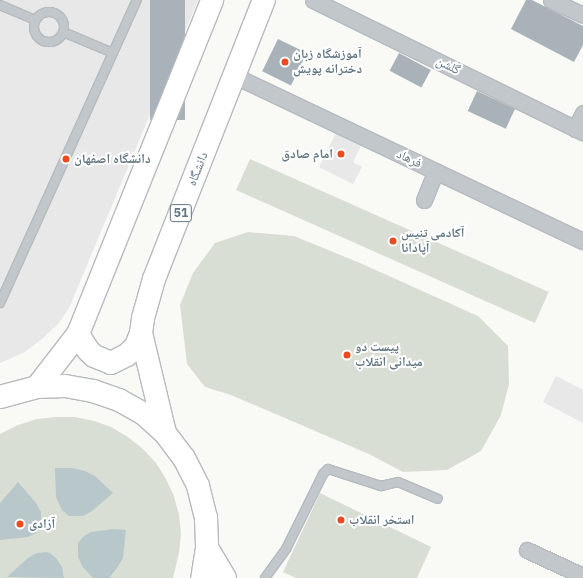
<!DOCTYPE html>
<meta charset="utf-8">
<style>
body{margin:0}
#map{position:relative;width:583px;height:578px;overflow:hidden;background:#f9f9f6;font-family:"IBM Plex Sans","Noto Naskh Arabic",sans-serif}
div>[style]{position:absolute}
.built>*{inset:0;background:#e7e8e7}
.green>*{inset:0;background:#d9ded5;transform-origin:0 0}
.water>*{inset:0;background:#b8c7ca}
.building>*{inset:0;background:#a8b2b8;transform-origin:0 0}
.roads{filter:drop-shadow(1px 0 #b5bbbf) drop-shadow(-1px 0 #b5bbbf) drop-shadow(0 1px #b5bbbf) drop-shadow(0 -1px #b5bbbf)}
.lane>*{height:8px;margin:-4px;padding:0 4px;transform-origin:4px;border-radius:4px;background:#c2c7cb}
.lane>.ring{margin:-4px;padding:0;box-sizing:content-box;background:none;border:8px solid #c2c7cb;border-radius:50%}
.street>*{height:15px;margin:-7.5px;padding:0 7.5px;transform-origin:7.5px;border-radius:7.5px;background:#c2c7cb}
.primary>*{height:22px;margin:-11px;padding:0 11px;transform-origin:11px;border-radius:11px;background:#fff}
.dots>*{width:11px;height:11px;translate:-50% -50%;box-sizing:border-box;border:2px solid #fff;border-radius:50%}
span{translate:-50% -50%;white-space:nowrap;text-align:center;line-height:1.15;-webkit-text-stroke:4px #fff;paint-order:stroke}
.shield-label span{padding:1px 3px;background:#fff;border:1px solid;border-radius:3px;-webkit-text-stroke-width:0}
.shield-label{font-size:12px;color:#627683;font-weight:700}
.poi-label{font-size:13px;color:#627683;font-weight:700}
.left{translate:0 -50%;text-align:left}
.right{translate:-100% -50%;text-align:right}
.street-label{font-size:13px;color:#627683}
</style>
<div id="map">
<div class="built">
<div style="clip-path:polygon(0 0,198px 0,69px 308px,59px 323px,42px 339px,23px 353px,0 363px)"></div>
<div style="clip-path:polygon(336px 133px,361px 146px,353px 162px,362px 167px,353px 184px,319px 167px)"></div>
<div style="clip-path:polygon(556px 376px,583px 390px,583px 423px,543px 402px)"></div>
</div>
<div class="green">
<div style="left:250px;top:159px;width:327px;height:34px;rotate:24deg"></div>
<div style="clip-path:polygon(248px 232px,294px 236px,360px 263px,478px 316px,508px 346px,509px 384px,501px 415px,481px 451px,447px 470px,403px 472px,371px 455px,231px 395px,205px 387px,187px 364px,180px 305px,193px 273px,215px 243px)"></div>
<div style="clip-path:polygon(56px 417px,75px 417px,94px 421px,111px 427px,128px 437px,143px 449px,156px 463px,166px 479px,174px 496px,179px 515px,181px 534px,179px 553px,173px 578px,0 578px,0 434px,18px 425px,37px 419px)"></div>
<div style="clip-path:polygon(320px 493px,431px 547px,417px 578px,296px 578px,283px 572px)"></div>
</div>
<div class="water">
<div style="clip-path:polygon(55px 468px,72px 468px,85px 471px,95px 476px,113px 493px,92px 511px,83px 516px,69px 516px,62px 510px,56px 497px)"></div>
<div style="clip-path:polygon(18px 482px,36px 503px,41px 512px,41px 526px,36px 533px,28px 537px,0 540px,0 503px)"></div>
<div style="clip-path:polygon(114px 529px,126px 530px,123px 558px,117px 568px,109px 578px,93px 578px,82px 566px,78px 557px,78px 543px,84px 536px,91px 532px)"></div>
<div style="clip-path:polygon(46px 552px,50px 553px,57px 559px,62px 567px,64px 578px,7px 577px,28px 558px,37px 553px)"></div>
</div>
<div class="building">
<div style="left:150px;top:0;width:35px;height:120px"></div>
<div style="clip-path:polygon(526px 0,532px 0,583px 26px,583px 45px,574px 62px,511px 29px)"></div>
<div style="left:278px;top:39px;width:32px;height:36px;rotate:26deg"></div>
<div style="left:399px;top:53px;width:36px;height:20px;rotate:28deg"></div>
<div style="left:477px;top:91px;width:42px;height:22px;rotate:25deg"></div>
</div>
<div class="roads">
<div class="lane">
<div style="left:0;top:5px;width:38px;rotate:23deg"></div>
<div class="ring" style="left:34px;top:12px;width:22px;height:22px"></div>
<div style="left:63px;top:32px;width:54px;rotate:22.8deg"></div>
<div style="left:0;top:303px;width:333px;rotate:-65.7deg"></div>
<div style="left:265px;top:578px;width:36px;rotate:-54deg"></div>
<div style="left:286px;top:549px;width:84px;rotate:-63.7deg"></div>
<div style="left:323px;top:474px;width:7px;rotate:-45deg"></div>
<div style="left:328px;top:469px;width:56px;rotate:17.8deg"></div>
<div style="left:381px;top:486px;width:17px;rotate:-13deg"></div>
<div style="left:398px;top:482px;width:43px;rotate:23deg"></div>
</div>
<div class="street">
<div style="left:313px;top:0;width:301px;rotate:26.1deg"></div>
<div style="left:551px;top:0;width:35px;rotate:25deg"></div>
<div style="left:235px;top:76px;width:385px;rotate:25.4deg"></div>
<div style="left:575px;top:129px;width:18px;rotate:-63deg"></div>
<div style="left:424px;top:200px;width:31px;rotate:-68deg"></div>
<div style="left:527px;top:550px;width:62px;rotate:24.9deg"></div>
</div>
<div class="primary">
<div style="left:78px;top:334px;width:19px;rotate:58deg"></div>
<div style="left:88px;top:350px;width:8px;rotate:45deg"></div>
<div style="left:94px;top:356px;width:18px;rotate:22deg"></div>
<div style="left:111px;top:363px;width:18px;rotate:-27deg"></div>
<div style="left:127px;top:355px;width:13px;rotate:-45deg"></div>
<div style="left:136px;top:346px;width:14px;rotate:-69deg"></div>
<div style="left:37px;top:387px;width:67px;rotate:-52.3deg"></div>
<div style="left:78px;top:334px;width:360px;rotate:-68.1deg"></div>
<div style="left:0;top:397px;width:38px;rotate:-15deg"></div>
<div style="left:37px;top:387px;width:28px;rotate:-2deg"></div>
<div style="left:65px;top:386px;width:28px;rotate:10deg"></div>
<div style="left:93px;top:391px;width:28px;rotate:19deg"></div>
<div style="left:119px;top:400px;width:29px;rotate:29deg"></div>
<div style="left:144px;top:414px;width:28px;rotate:42deg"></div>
<div style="left:165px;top:433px;width:31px;rotate:53deg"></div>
<div style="left:184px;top:458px;width:31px;rotate:63deg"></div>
<div style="left:198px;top:486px;width:32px;rotate:76deg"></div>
<div style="left:206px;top:517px;width:31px;rotate:88deg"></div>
<div style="left:207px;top:548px;width:30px;rotate:99deg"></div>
<div style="left:165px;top:433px;width:103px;rotate:-103.5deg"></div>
<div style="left:141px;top:333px;width:15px;rotate:-82deg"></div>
<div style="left:143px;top:318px;width:41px;rotate:-74.2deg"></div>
<div style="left:154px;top:279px;width:300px;rotate:-68.5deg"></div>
<div style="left:207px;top:548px;width:35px;rotate:59deg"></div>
</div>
</div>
<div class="dots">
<div style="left:285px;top:62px;background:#ef4920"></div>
<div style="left:341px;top:154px;background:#ef4920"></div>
<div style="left:66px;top:159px;background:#ef4920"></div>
<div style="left:393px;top:241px;background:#ef4920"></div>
<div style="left:347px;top:355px;background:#ef4920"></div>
<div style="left:341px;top:520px;background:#ef4920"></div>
<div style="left:20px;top:524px;background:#ef4920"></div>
</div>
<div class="shield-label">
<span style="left:181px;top:213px">51</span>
</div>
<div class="poi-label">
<span class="left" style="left:293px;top:62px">آموزشگاه زبان<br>دخترانه پویش</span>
<span class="right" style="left:333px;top:154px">امام صادق</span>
<span class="left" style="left:74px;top:159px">دانشگاه اصفهان</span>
<span class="left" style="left:401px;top:241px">آکادمی تنیس<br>آپادانا</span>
<span class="left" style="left:355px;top:355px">پیست دو<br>میدانی انقلاب</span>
<span class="left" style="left:349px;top:520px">استخر انقلاب</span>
<span class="left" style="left:29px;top:524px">آزادی</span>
</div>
<div class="street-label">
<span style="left:448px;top:66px;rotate:26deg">گلشن</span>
<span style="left:409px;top:159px;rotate:25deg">فرهاد</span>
<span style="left:198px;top:169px;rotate:-68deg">دانشگاه</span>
</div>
</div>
